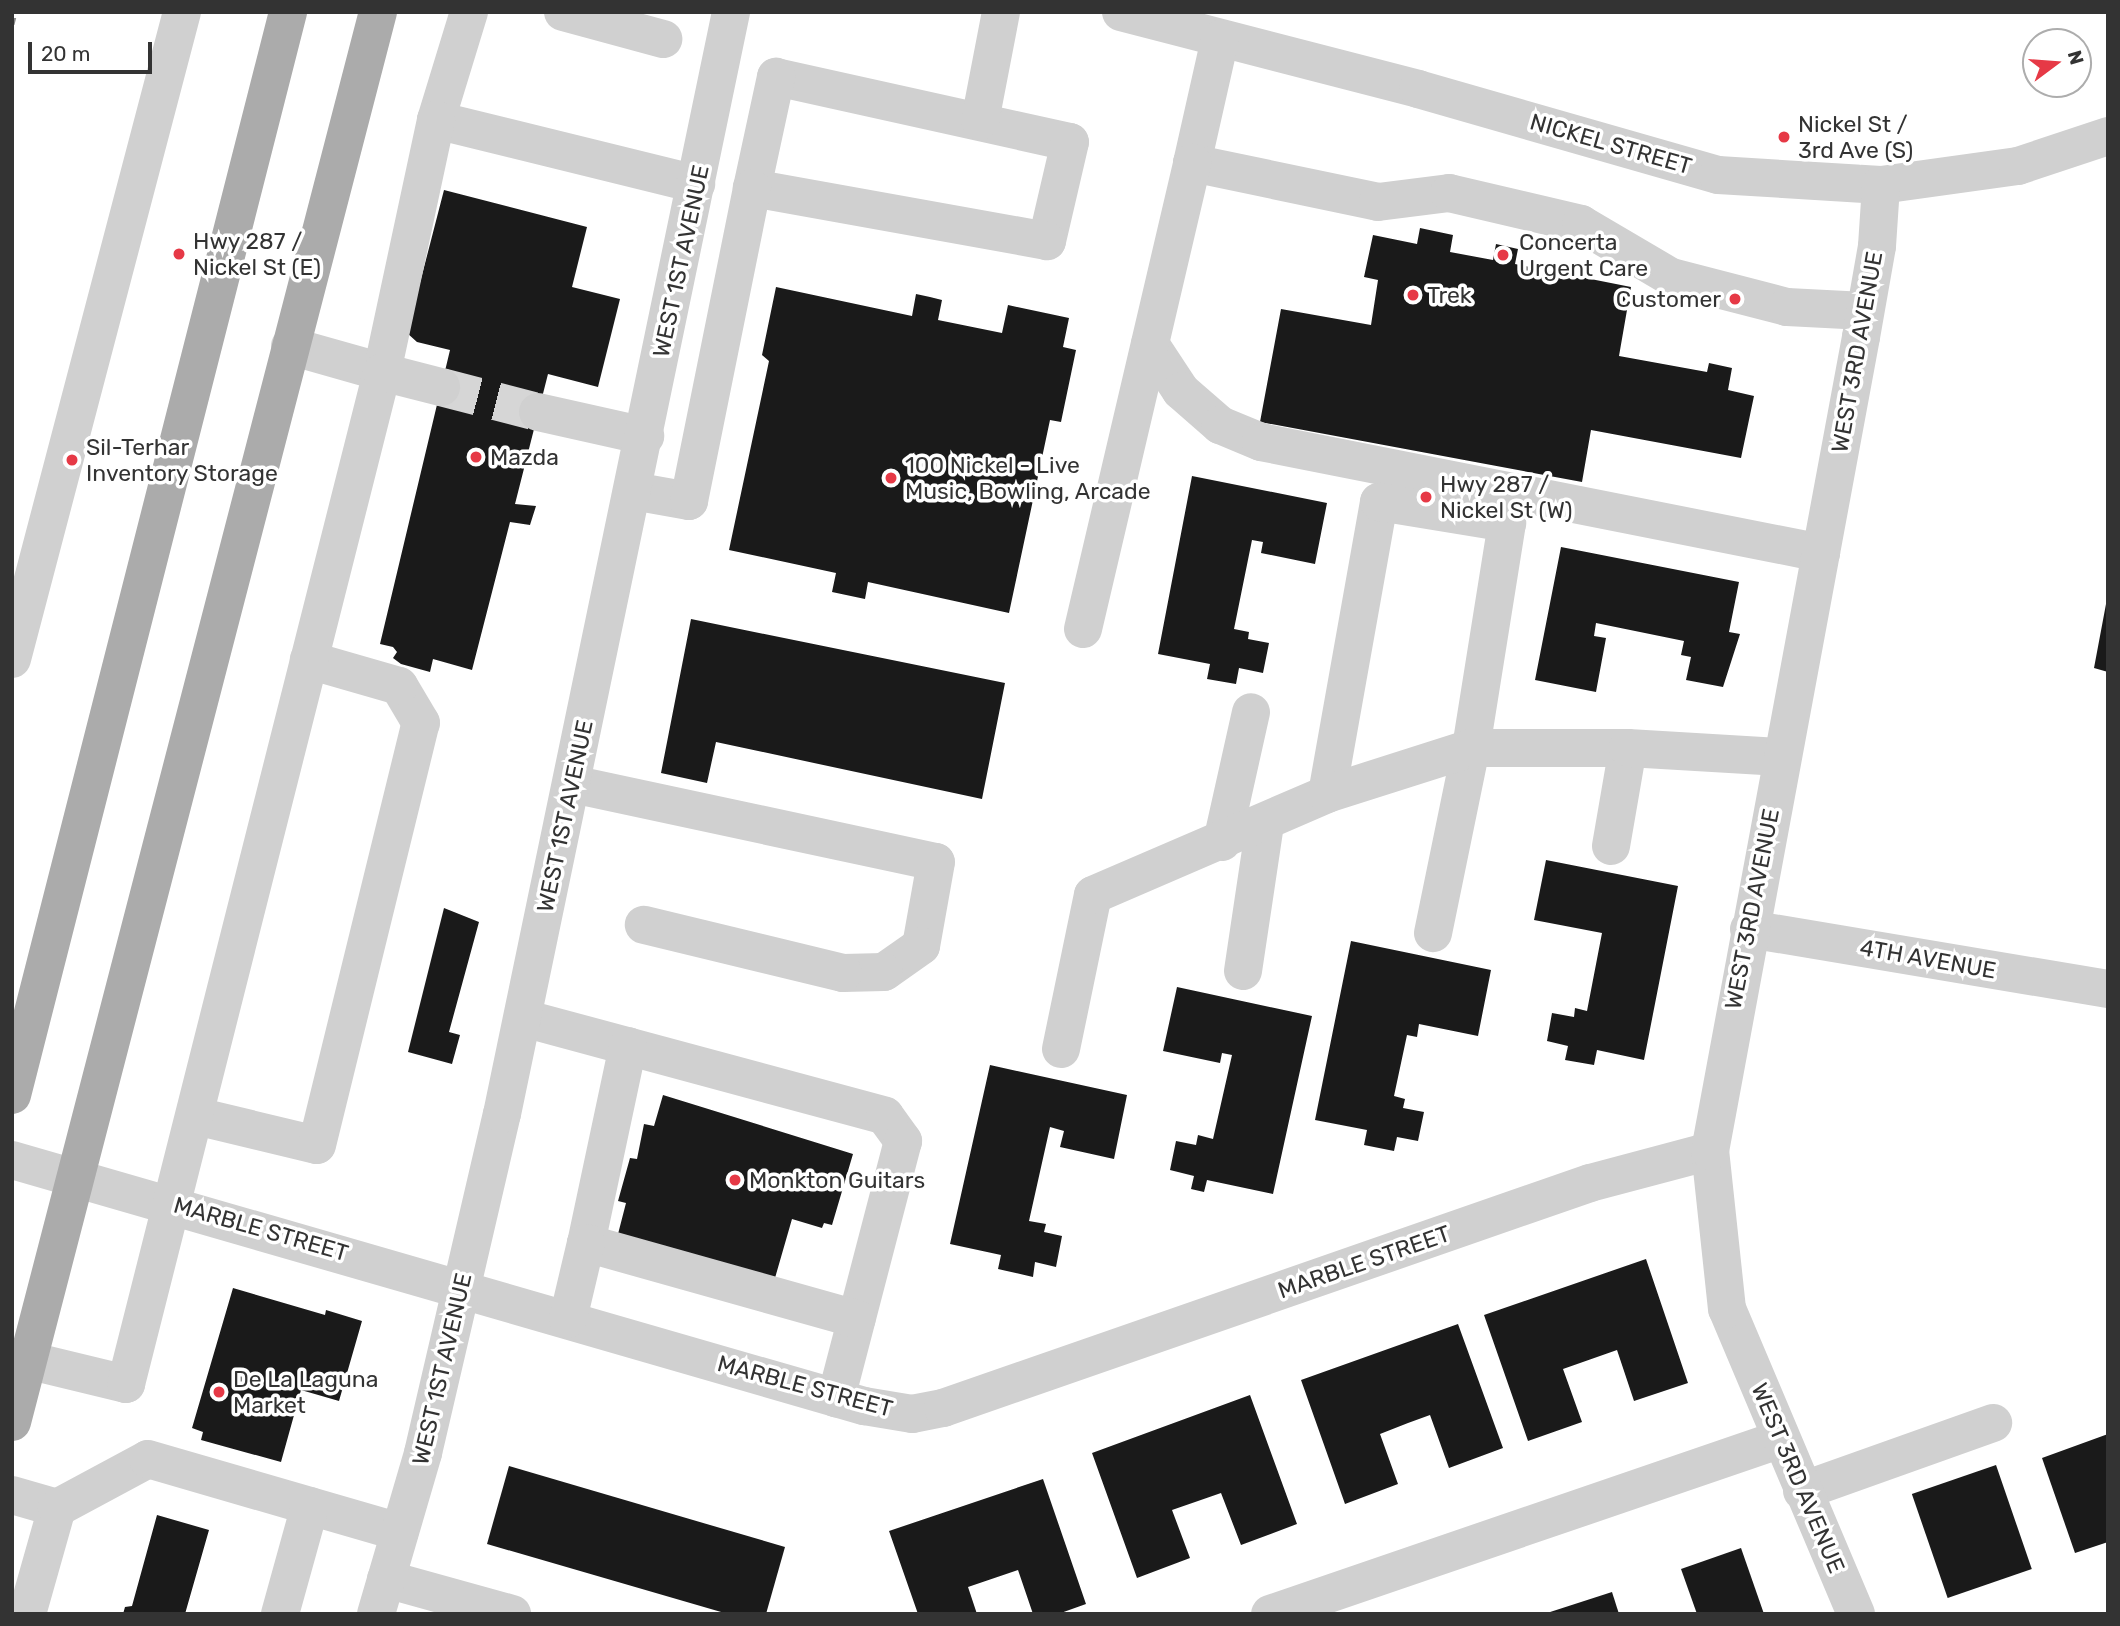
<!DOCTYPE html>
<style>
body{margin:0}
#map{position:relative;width:2120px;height:1626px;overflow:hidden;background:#fff;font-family:Rubik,sans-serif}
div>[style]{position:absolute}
.building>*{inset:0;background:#1a1a1a;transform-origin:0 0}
.minor-tunnel>*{height:38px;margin-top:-19px;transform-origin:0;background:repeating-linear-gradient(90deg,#d6d6d6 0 38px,transparent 0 57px)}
.minor>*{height:38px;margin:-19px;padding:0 19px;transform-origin:19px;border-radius:19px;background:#d0d0d0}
.major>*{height:38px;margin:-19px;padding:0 19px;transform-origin:19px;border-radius:19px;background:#ababab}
.rail>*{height:5px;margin-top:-2.5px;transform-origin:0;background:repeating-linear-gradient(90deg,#888 0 7px,transparent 0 12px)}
.dots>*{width:19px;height:19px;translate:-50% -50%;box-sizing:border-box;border:4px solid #fff;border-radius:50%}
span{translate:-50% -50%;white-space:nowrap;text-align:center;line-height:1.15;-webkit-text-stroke:7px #fff;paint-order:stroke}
.poi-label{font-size:23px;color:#333}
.left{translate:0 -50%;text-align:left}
.right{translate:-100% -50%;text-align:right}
.street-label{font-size:23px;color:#333}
.frame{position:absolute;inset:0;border:14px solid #333;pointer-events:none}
.north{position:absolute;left:2022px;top:28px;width:70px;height:70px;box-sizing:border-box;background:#fff;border:2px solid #adadad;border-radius:50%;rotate:74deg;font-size:19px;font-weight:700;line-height:28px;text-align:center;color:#333}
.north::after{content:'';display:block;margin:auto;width:24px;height:32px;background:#e63946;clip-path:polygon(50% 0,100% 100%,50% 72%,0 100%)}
.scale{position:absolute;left:28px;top:42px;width:124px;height:32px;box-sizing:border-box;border:4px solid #333;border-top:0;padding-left:9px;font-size:21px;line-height:24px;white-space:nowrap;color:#333;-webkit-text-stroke:5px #fff;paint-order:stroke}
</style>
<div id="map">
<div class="building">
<div style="clip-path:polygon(444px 190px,587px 227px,572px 287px,620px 299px,598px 387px,548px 374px,515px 504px,536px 506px,530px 525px,510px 522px,472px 670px,433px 659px,430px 672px,401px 664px,393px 658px,397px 652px,393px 647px,380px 644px,450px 350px,417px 342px,407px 333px)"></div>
<div style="clip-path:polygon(1420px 228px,1453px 235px,1450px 252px,1493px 260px,1496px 244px,1518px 249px,1515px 264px,1631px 287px,1619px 356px,1707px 372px,1709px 363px,1732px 368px,1728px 390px,1754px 396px,1741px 458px,1591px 430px,1582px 482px,1260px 422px,1281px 309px,1371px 325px,1378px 280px,1364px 277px,1373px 235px,1417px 244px)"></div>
<div style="clip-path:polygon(776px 287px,912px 316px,916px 294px,930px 297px,942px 300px,938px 320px,1002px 333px,1008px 305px,1069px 318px,1063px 347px,1076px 350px,1061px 422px,1050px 420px,1009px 613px,868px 582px,865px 599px,832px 592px,836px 573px,729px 550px,769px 361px,762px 355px)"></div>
<div style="clip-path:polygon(1192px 476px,1327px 503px,1315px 564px,1261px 553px,1263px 542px,1252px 540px,1234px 629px,1249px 632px,1248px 639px,1269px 643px,1263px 673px,1239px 668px,1236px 684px,1207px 679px,1210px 664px,1158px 654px)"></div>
<div style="clip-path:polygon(1561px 547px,1739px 582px,1729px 632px,1740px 634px,1723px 687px,1686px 680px,1691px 657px,1681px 655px,1684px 641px,1596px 623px,1594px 636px,1606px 638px,1596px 692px,1535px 680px)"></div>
<div style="clip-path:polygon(2106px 604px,2108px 604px,2108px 672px,2094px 668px)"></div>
<div style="clip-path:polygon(691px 619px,1005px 683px,982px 799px,716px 742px,707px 783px,661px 773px)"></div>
<div style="clip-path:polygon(1546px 860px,1678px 886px,1644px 1060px,1597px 1050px,1594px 1065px,1565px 1060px,1568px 1046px,1547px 1041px,1552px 1013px,1574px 1017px,1575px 1008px,1587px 1011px,1602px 933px,1534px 920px)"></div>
<div style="clip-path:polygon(444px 908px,479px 922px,449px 1032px,460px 1035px,452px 1064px,408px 1052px)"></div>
<div style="clip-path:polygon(1351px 941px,1491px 970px,1478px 1036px,1419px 1024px,1417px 1037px,1407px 1035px,1394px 1096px,1405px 1099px,1403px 1108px,1424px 1112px,1418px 1141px,1397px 1137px,1394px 1151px,1364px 1145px,1367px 1130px,1315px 1120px)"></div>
<div style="clip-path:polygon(1177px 987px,1312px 1016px,1273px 1194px,1207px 1180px,1204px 1192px,1191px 1189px,1194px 1176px,1170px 1170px,1176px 1141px,1196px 1145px,1198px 1135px,1213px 1139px,1232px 1055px,1222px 1053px,1220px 1063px,1163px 1051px)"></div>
<div style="clip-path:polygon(990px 1065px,1127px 1095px,1114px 1159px,1060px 1147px,1064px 1131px,1050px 1127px,1029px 1221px,1046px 1224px,1044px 1232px,1062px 1236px,1056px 1267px,1035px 1262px,1033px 1277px,998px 1269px,1001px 1255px,950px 1244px)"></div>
<div style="clip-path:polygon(663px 1095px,853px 1154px,832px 1225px,824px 1223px,822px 1228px,792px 1219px,775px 1278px,618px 1234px,626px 1203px,618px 1201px,630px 1158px,637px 1159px,644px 1124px,654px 1126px)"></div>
<div style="clip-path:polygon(1646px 1259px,1688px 1383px,1634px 1401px,1617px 1350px,1563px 1369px,1582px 1422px,1528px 1441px,1484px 1315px)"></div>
<div style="clip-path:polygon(233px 1288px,325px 1315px,326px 1310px,362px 1321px,339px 1401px,301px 1390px,281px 1462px,201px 1440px,203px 1432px,192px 1428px)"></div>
<div style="clip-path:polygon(1458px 1324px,1503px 1448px,1449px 1468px,1430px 1415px,1408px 1423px,1380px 1434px,1398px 1484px,1345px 1504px,1301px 1380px)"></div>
<div style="clip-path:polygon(1250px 1395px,1297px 1524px,1241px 1545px,1221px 1493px,1198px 1501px,1172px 1510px,1190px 1558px,1137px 1578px,1092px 1453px)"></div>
<div style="clip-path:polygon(2108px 1434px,2108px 1542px,2075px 1553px,2042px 1458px)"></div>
<div style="left:1996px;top:1465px;width:110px;height:89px;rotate:71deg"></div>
<div style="clip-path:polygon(509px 1466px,785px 1547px,766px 1614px,728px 1614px,487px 1544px)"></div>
<div style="clip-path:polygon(1043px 1479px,1086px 1604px,1058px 1614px,1033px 1614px,1018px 1570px,968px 1587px,977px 1614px,918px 1614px,889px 1531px)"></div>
<div style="clip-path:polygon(157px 1515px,209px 1530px,185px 1614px,123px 1614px,125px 1607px,132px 1606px)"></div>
<div style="clip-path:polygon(1741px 1548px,1764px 1614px,1697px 1614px,1681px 1569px)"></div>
<div style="clip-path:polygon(1612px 1592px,1619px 1614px,1547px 1614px,1547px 1613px)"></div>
</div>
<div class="minor-tunnel">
<div style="left:441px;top:387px;width:100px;rotate:14.5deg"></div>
</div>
<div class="minor">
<div style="left:469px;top:12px;width:113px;rotate:107deg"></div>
<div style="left:436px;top:120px;width:268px;rotate:13.8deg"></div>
<div style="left:563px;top:12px;width:104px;rotate:15.1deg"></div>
<div style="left:1121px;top:12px;width:307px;rotate:14.5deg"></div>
<div style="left:1418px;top:89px;width:312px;rotate:16deg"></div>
<div style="left:1718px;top:175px;width:163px;rotate:3.5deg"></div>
<div style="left:1881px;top:185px;width:138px;rotate:-7.9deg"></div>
<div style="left:2018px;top:166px;width:95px;rotate:-18.4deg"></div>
<div style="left:1220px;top:39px;width:127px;rotate:102.7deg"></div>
<div style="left:1192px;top:163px;width:190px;rotate:11.8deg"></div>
<div style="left:1378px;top:202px;width:72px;rotate:-7.2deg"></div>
<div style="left:1449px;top:193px;width:136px;rotate:13.2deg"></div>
<div style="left:1581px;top:224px;width:104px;rotate:30.5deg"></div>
<div style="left:1671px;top:277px;width:120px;rotate:14.5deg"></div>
<div style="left:1787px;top:307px;width:78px;rotate:2.9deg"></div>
<div style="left:776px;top:77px;width:301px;rotate:12.5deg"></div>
<div style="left:1070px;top:142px;width:102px;rotate:103.1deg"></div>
<div style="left:1047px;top:241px;width:300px;rotate:-169.8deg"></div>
<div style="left:752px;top:188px;width:114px;rotate:-77.8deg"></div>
<div style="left:980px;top:121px;width:111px;rotate:-79.1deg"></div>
<div style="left:1150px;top:344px;width:56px;rotate:56.6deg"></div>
<div style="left:1181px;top:391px;width:52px;rotate:41.1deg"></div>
<div style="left:1220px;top:425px;width:44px;rotate:22.5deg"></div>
<div style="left:1261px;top:442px;width:571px;rotate:11.21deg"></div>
<div style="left:290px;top:346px;width:96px;rotate:15.8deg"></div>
<div style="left:382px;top:372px;width:258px;rotate:-77.9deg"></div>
<div style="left:538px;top:412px;width:110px;rotate:12.6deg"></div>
<div style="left:633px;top:491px;width:57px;rotate:10.1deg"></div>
<div style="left:689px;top:501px;width:319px;rotate:-78.6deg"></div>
<div style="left:1083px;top:629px;width:479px;rotate:-76.8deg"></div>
<div style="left:12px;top:659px;width:669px;rotate:-75.28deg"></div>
<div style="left:572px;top:784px;width:372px;rotate:12.1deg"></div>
<div style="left:936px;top:862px;width:85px;rotate:100.1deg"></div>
<div style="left:921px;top:946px;width:45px;rotate:144.9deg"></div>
<div style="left:884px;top:972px;width:41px;rotate:178.6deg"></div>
<div style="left:843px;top:973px;width:205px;rotate:-166.4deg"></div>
<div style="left:1327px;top:794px;width:297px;rotate:-79.9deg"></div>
<div style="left:1379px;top:502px;width:130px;rotate:9.3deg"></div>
<div style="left:1507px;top:523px;width:228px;rotate:99.1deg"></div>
<div style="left:1471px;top:748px;width:189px;rotate:101.6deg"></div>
<div style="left:1222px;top:842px;width:133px;rotate:-77.4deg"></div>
<div style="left:1611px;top:846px;width:99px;rotate:-80.2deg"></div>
<div style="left:1749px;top:929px;width:364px;rotate:9.5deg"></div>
<div style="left:1243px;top:971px;width:149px;rotate:-81.5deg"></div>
<div style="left:523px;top:1018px;width:375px;rotate:15.1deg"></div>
<div style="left:885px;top:1116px;width:31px;rotate:54deg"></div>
<div style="left:903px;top:1141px;width:266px;rotate:104.6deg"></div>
<div style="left:628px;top:1046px;width:201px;rotate:102deg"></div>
<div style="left:586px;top:1243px;width:281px;rotate:15.7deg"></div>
<div style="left:1061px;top:1049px;width:157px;rotate:-78.3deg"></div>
<div style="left:1093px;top:895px;width:255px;rotate:-23.3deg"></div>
<div style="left:1327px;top:794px;width:151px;rotate:-17.7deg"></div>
<div style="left:1471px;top:748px;width:157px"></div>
<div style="left:1628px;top:748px;width:153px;rotate:3.4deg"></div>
<div style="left:196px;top:1116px;width:124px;rotate:13.5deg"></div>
<div style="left:317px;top:1145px;width:435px;rotate:-76.2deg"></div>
<div style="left:421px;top:723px;width:43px;rotate:-120.7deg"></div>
<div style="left:399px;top:686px;width:94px;rotate:-163.9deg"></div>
<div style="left:12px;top:1160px;width:887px;rotate:16.11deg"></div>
<div style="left:864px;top:1406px;width:49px;rotate:9.5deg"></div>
<div style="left:912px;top:1414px;width:32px;rotate:-11deg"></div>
<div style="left:943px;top:1408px;width:685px;rotate:-19.18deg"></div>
<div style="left:1590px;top:1183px;width:124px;rotate:-14.9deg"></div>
<div style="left:568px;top:1319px;width:78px;rotate:-76.7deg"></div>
<div style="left:27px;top:1360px;width:102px;rotate:13.6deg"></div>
<div style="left:126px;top:1384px;width:1044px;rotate:-75.8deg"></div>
<div style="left:382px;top:372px;width:61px;rotate:14.3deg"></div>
<div style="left:1802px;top:1491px;width:203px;rotate:-19.6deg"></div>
<div style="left:12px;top:1495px;width:47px;rotate:16.1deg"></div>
<div style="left:386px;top:1579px;width:131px;rotate:15.5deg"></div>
<div style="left:27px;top:1614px;width:110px;rotate:-74.2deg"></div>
<div style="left:57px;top:1508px;width:103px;rotate:-28.3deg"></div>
<div style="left:148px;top:1459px;width:262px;rotate:16.2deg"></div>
<div style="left:280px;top:1614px;width:112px;rotate:-74.5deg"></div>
<div style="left:376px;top:1614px;width:168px;rotate:-73.7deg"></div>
<div style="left:423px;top:1453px;width:348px;rotate:-76.9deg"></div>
<div style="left:502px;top:1114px;width:1126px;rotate:-78.26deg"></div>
<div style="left:1270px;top:1614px;width:540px;rotate:-18.9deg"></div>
<div style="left:1856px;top:1614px;width:331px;rotate:-112.9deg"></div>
<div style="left:1727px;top:1309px;width:159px;rotate:-96.1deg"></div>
<div style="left:1710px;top:1151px;width:828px;rotate:-79.49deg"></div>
<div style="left:1861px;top:337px;width:92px;rotate:-80deg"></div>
<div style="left:1877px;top:246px;width:61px;rotate:-86.2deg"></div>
</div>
<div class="major">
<div style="left:12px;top:1095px;width:1118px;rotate:-75.7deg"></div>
<div style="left:12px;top:1422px;width:1457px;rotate:-75.45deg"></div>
</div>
<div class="rail">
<div style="left:12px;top:24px;width:12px;rotate:-76deg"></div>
</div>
<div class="dots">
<div style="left:1784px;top:137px;background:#e63946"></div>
<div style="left:179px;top:254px;background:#e63946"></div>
<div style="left:1503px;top:255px;background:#e63946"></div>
<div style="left:1413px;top:295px;background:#e63946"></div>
<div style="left:1735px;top:299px;background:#e63946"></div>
<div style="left:476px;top:457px;background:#e63946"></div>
<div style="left:72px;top:460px;background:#e63946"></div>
<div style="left:891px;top:478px;background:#e63946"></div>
<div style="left:1426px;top:497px;background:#e63946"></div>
<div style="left:735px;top:1180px;background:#e63946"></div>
<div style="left:219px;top:1392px;background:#e63946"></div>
</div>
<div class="poi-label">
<span class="left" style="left:1798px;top:137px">Nickel St /<br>3rd Ave (S)</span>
<span class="left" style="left:193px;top:254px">Hwy 287 /<br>Nickel St (E)</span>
<span class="left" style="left:1519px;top:255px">Concerta<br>Urgent Care</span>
<span class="left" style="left:1427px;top:295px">Trek</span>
<span class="right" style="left:1721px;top:299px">Customer</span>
<span class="left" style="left:86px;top:460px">Sil-Terhar<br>Inventory Storage</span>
<span class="left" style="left:490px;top:457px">Mazda</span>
<span class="left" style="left:905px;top:478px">100 Nickel - Live<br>Music, Bowling, Arcade</span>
<span class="left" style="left:1440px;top:497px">Hwy 287 /<br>Nickel St (W)</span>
<span class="left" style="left:749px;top:1180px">Monkton Guitars</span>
<span class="left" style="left:233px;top:1392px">De La Laguna<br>Market</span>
</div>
<div class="street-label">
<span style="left:1611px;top:144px;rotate:16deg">NICKEL STREET</span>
<span style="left:681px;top:261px;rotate:-78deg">WEST 1ST AVENUE</span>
<span style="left:1857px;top:352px;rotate:-80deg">WEST 3RD AVENUE</span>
<span style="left:565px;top:816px;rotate:-78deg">WEST 1ST AVENUE</span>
<span style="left:1752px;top:909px;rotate:-79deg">WEST 3RD AVENUE</span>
<span style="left:1928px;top:959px;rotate:10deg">4TH AVENUE</span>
<span style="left:261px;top:1229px;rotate:16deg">MARBLE STREET</span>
<span style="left:1364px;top:1262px;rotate:-19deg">MARBLE STREET</span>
<span style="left:442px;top:1369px;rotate:-77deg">WEST 1ST AVENUE</span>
<span style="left:805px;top:1386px;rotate:15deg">MARBLE STREET</span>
<span style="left:1798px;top:1478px;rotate:67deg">WEST 3RD AVENUE</span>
</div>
<div class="frame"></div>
<div class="north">N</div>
<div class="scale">20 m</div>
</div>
